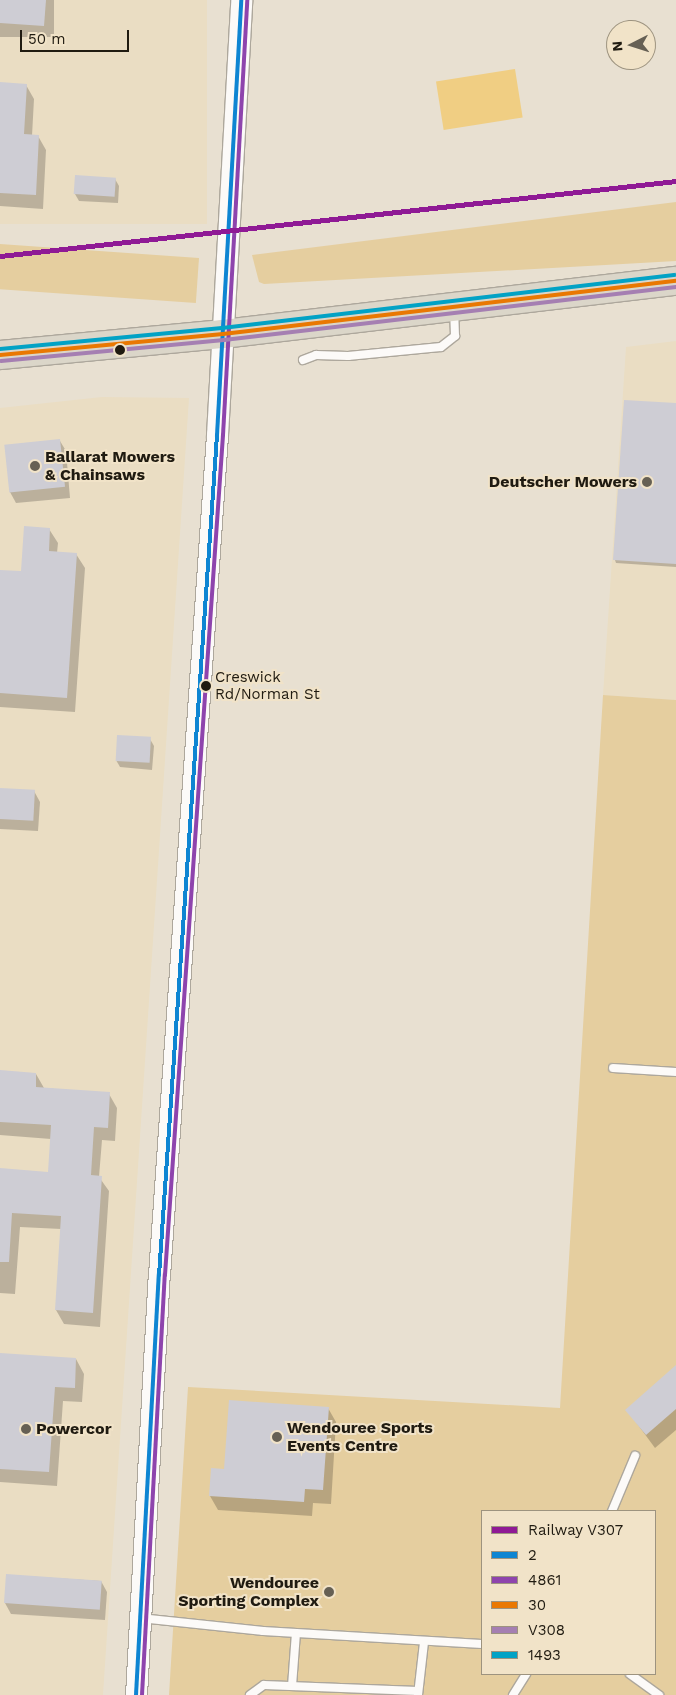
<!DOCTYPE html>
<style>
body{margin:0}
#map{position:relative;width:676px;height:1695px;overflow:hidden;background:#e8e0d1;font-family:"Work Sans",sans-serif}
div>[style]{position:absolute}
.built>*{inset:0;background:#eaddc3;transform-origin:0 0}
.green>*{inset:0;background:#e5ce9f;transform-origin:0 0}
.water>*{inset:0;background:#f0ce83;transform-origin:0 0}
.shadow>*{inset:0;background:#0003;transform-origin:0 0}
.building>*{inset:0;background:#cecdd4;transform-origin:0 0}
.roads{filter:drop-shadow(1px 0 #ada79c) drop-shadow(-1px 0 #ada79c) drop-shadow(0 1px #ada79c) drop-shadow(0 -1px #ada79c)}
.lane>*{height:8px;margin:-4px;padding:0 4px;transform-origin:4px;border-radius:4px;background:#fcfaf8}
.secondary>*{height:21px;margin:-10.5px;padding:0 10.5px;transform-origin:10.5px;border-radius:10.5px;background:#fcfaf8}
.highway>*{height:28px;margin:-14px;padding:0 14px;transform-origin:14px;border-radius:14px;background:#dbd6c9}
.bus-1>*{height:4px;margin:-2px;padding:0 2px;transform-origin:2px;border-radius:2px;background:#0e85d2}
.bus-2>*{height:4px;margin:-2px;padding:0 2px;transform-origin:2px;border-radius:2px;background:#8e44ad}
.bus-3>*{height:4px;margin:-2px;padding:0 2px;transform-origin:2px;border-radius:2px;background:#e97802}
.bus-4>*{height:4px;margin:-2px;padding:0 2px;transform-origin:2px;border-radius:2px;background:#a57fb2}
.bus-5>*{height:4px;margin:-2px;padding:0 2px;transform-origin:2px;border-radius:2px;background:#02a2c5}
.rail-1>*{height:5px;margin:-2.5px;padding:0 2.5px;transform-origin:2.5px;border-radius:2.5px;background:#8f1a95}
.dots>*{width:14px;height:14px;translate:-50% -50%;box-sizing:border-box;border:2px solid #f1e3c8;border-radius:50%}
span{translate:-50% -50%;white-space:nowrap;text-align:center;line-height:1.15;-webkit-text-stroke:4px #f1e3c8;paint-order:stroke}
.bus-label{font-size:15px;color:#201b11}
.left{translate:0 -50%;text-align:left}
.poi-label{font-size:16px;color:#201b11;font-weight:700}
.right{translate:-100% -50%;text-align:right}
.legend{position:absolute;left:481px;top:1510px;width:175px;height:165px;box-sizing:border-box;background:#f1e3c8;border:1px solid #9d937f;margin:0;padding:6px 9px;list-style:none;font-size:15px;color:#201b11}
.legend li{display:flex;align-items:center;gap:10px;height:25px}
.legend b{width:25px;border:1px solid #9d937f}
.north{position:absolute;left:606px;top:20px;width:50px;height:50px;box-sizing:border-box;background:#f1e3c8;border:1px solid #9d937f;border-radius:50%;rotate:265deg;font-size:14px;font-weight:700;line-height:20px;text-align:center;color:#201b11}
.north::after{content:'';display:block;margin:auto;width:18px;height:22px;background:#666054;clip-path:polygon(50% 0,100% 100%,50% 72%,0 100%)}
.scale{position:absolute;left:20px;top:30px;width:109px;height:22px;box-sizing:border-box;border:2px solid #201b11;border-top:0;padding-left:6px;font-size:15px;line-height:18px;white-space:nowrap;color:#201b11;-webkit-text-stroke:4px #f1e3c8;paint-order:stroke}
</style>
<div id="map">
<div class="built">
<div style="left:0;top:0;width:207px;height:224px"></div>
<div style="clip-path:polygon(676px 341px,676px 700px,603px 695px,626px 347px)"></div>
<div style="clip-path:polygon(102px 397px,189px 398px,103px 1695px,0 1695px,0 408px)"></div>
</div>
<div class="green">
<div style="clip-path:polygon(676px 202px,676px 261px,264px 284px,259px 282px,252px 255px)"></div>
<div style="left:199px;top:258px;width:45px;height:200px;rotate:94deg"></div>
<div style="clip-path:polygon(evenodd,603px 695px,676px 700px,676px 1695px,169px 1695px,188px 1387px,560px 1408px,603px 695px,482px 1511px,655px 1511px,655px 1674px,482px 1674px,482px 1511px)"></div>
</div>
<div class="water">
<div style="left:515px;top:69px;width:49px;height:80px;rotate:81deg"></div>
</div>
<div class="shadow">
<div style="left:0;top:0;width:54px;height:37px"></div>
<div style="clip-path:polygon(0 84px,26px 85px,34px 99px,32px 136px,38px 136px,46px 150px,43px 209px,0 206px)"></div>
<div style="clip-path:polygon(115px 179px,119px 186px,118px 203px,79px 201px,75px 194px)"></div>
<div style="clip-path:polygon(676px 405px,676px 567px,616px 563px,615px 560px)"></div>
<div style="clip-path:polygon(60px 441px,66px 451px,70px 498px,16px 503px,10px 492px)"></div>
<div style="clip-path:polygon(49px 529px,58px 543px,57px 553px,76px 554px,85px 568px,75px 712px,0 707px,0 571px,22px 573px)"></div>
<div style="clip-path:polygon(150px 739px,154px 746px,152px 770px,120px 767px,116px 760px)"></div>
<div style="clip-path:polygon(0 789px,34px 791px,40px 802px,38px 831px,0 829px)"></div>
<div style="clip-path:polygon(0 1071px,36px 1074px,44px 1088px,109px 1094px,117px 1108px,115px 1141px,102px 1140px,99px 1177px,109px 1191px,100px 1327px,64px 1324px,56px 1310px,61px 1229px,20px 1227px,15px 1294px,0 1293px,0 1170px,49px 1173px,51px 1139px,0 1135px)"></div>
<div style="clip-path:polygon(0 1354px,76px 1359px,84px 1374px,82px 1402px,63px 1401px,57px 1486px,0 1482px)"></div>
<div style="clip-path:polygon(676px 1367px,676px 1430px,655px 1448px,627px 1410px)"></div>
<div style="clip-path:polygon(328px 1408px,336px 1422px,331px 1504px,313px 1503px,312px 1516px,218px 1510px,210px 1496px,225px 1470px)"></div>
<div style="clip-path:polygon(7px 1575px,101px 1581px,107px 1592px,105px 1620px,11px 1614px,5px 1603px)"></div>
</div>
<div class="building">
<div style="clip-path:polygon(0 0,46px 0,44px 26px,0 23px)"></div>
<div style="clip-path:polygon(0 82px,27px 84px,24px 134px,39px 135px,36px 195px,0 193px)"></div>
<div style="left:75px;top:175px;width:41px;height:19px;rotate:4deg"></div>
<div style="clip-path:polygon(624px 400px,676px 403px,676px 564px,613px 560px)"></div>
<div style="left:60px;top:439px;width:48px;height:56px;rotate:84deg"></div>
<div style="clip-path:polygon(24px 526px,50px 528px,49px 551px,77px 553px,67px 698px,0 693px,0 570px,21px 571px)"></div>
<div style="left:117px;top:735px;width:34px;height:26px;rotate:3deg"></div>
<div style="left:0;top:788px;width:35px;height:31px;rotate:3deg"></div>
<div style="clip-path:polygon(0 1070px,36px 1073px,36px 1087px,110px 1092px,108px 1128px,94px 1127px,91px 1175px,102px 1176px,93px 1313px,55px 1310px,61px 1216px,12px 1213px,9px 1262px,0 1262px,0 1168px,48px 1172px,51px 1125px,0 1122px)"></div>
<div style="clip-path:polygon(0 1353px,76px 1358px,75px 1388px,55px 1387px,49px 1472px,0 1469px)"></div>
<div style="clip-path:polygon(676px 1365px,676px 1409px,646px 1435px,625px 1410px)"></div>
<div style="clip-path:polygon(229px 1400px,329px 1407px,323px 1490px,305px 1489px,304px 1502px,209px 1496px,211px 1468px,224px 1469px)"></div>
<div style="left:6px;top:1574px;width:96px;height:29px;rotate:4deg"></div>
</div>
<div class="roads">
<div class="lane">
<div style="left:303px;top:360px;width:14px;rotate:-21deg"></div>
<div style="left:316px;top:355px;width:32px;rotate:2deg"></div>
<div style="left:348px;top:356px;width:93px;rotate:-5.5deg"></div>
<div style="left:441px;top:347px;width:18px;rotate:-38deg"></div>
<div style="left:455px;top:336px;width:23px;rotate:-92deg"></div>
<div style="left:613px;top:1068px;width:63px;rotate:3.6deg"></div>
<div style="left:612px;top:1511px;width:60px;rotate:-67.3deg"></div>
<div style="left:140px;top:1618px;width:124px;rotate:6deg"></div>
<div style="left:263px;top:1631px;width:219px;rotate:3.4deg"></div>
<div style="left:630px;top:1674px;width:36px;rotate:36deg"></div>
<div style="left:292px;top:1686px;width:53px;rotate:-85.7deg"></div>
<div style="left:250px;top:1695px;width:17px;rotate:-36deg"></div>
<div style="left:264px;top:1685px;width:154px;rotate:2.2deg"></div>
<div style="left:418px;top:1695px;width:53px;rotate:-83.5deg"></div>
<div style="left:513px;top:1695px;width:25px;rotate:-58deg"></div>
</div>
<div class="secondary">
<div style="left:136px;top:1695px;width:421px;rotate:-86.9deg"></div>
<div style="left:159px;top:1275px;width:842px;rotate:-86.05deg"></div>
<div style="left:217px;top:435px;width:436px;rotate:-86.8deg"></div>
</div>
<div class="highway">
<div style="left:0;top:355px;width:224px;rotate:-5.4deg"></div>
<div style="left:223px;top:334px;width:456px;rotate:-6.7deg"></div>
</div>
</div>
<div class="bus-1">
<div style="left:136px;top:1695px;width:421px;rotate:-86.9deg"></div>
<div style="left:159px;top:1275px;width:842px;rotate:-86.05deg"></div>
<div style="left:217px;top:435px;width:436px;rotate:-86.8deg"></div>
</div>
<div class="bus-2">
<div style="left:142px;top:1695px;width:421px;rotate:-86.9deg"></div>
<div style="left:165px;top:1275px;width:842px;rotate:-86.05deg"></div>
<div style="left:223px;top:435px;width:436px;rotate:-86.8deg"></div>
</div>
<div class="bus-3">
<div style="left:0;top:355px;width:224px;rotate:-5.4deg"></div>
<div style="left:223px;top:334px;width:456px;rotate:-6.7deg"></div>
</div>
<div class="bus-4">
<div style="left:1px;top:361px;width:224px;rotate:-5.4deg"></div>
<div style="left:224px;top:340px;width:455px;rotate:-6.7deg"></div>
</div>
<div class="bus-5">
<div style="left:0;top:349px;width:223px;rotate:-5.4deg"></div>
<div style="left:222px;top:328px;width:456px;rotate:-6.7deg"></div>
</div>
<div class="rail-1">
<div style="left:0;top:256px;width:680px;rotate:-6.33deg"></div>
</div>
<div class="dots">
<div style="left:120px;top:350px;background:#201b11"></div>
<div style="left:35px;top:466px;background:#666054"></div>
<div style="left:647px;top:482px;background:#666054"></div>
<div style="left:206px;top:686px;background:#201b11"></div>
<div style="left:26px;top:1429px;background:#666054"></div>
<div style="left:277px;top:1437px;background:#666054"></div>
<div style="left:329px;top:1592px;background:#666054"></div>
</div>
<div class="bus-label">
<span class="left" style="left:215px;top:686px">Creswick<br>Rd/Norman St</span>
</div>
<div class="poi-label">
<span class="left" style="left:45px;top:466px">Ballarat Mowers<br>&amp; Chainsaws</span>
<span class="right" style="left:637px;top:482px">Deutscher Mowers</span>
<span class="left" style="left:287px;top:1437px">Wendouree Sports<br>Events Centre</span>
<span class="left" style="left:36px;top:1429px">Powercor</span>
<span class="right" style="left:319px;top:1592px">Wendouree<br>Sporting Complex</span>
</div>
<ul class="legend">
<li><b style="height:6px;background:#8f1a95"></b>Railway V307</li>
<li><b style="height:6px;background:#0e85d2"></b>2</li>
<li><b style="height:6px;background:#8e44ad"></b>4861</li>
<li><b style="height:6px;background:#e97802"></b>30</li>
<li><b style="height:6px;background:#a57fb2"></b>V308</li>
<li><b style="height:6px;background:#02a2c5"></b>1493</li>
</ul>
<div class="north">N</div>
<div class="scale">50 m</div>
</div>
